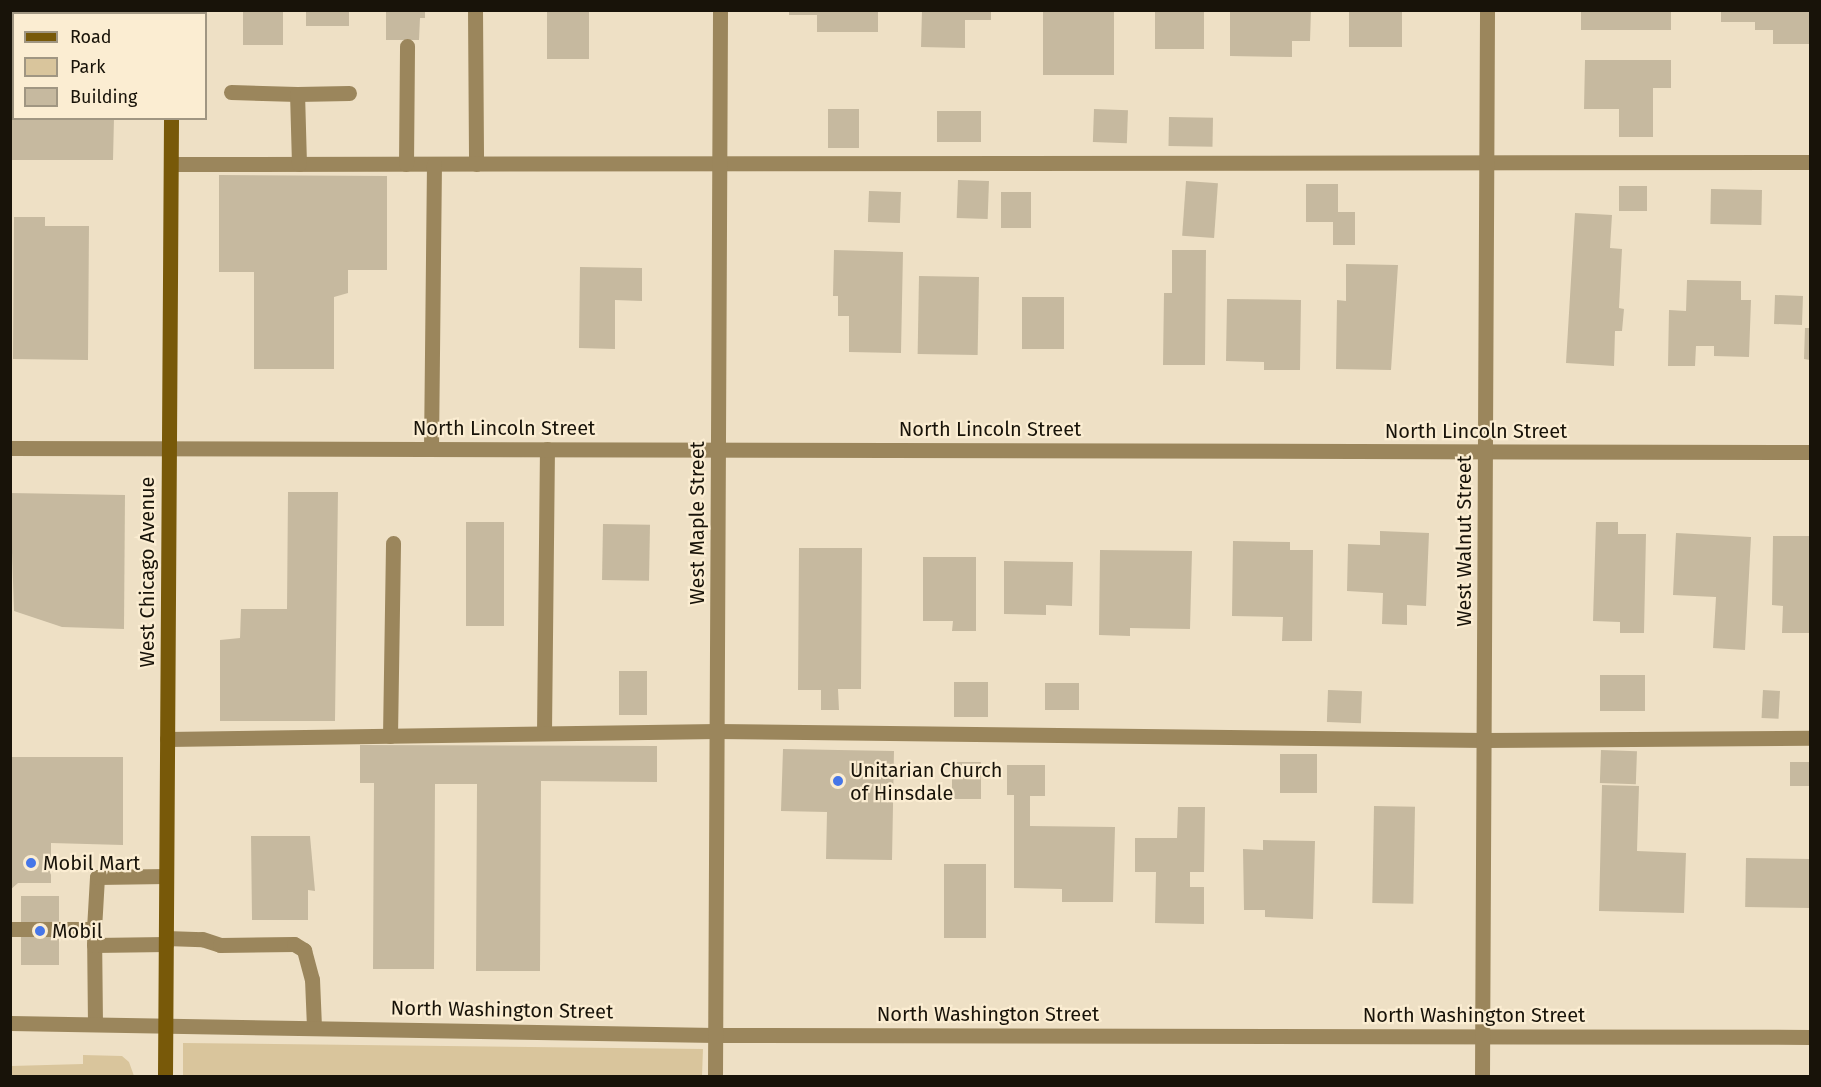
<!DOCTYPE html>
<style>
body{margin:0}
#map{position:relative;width:1821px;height:1087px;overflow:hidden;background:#eee0c5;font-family:"Fira Sans",sans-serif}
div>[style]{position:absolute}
.green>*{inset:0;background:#d9c59c}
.building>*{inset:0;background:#c6b99f;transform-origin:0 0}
.service>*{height:15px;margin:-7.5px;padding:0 7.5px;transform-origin:7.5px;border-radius:7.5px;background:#9b865c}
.minor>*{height:15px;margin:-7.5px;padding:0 7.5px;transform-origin:7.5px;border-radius:7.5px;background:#9b865c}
.secondary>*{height:15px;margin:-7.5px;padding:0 7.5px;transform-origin:7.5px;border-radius:7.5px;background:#785909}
.dots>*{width:16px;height:16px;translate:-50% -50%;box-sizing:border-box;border:3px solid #fbedd2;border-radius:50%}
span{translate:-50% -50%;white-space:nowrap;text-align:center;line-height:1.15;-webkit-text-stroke:4.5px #fbedd2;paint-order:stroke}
.street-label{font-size:20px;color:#181309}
.poi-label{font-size:20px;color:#181309}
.left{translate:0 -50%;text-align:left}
.frame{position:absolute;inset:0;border:12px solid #181309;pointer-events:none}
.legend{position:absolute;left:12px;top:12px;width:195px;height:108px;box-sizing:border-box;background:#fbedd2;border:2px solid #a09682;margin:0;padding:8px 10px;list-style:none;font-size:18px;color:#181309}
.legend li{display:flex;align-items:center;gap:12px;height:30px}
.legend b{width:30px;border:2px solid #a09682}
</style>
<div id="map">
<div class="green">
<div style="clip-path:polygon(183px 1043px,703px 1049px,702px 1076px,183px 1076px)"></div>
<div style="clip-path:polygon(83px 1055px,122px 1056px,129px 1062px,134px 1076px,11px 1076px,11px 1066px,83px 1064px)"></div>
</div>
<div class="building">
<div style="clip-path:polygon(10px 10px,114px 10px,14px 14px,14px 118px,114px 118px,113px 160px,10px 160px)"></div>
<div style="left:243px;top:10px;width:40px;height:35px"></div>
<div style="left:306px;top:10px;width:43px;height:16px"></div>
<div style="clip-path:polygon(386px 10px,425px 10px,425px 18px,420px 18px,419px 40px,386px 40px)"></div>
<div style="left:547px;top:10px;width:42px;height:49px"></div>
<div style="clip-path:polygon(789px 10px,878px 10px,878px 32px,817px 32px,817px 15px,789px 15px)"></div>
<div style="clip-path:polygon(922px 10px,991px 10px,991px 20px,965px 20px,965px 48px,921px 47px)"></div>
<div style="left:1043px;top:10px;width:71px;height:65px"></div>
<div style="left:1155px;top:10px;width:49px;height:39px"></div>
<div style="clip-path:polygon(1230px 10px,1311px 10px,1310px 41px,1292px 41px,1292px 57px,1230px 56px)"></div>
<div style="left:1349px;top:10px;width:53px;height:37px"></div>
<div style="left:1581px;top:10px;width:90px;height:20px"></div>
<div style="clip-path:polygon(1721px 10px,1810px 10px,1810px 44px,1773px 44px,1773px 30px,1755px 30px,1755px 22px,1721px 22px)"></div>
<div style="clip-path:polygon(1585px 60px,1671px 60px,1671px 88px,1653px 88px,1653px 137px,1619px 137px,1619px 109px,1584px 109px)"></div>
<div style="left:828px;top:109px;width:31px;height:39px"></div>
<div style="left:1094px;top:109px;width:34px;height:33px;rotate:2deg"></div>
<div style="left:937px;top:111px;width:44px;height:31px"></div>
<div style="left:1169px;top:117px;width:44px;height:29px;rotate:1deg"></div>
<div style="clip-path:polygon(219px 175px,387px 176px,387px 270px,348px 270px,348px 293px,334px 297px,334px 369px,254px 369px,254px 272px,219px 272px)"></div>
<div style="left:958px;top:180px;width:31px;height:38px;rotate:2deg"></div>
<div style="left:1186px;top:181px;width:32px;height:55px;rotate:4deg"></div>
<div style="clip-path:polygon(1306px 184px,1338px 184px,1338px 212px,1355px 212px,1355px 245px,1333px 245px,1333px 222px,1306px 222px)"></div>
<div style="left:1619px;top:186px;width:28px;height:25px"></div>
<div style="left:1711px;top:189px;width:51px;height:35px;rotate:1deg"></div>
<div style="left:869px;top:191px;width:32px;height:31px;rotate:2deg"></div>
<div style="left:1001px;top:192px;width:30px;height:36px"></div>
<div style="clip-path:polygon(1575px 213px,1612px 215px,1610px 248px,1622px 249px,1619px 308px,1624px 309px,1622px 331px,1615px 331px,1614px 366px,1566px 363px)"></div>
<div style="clip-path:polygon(14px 217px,45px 217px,45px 226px,89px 226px,88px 360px,13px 359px)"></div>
<div style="clip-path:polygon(834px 250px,903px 252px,901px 353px,849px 352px,849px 316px,838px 316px,838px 296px,833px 296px)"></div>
<div style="clip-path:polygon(1172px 250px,1206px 250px,1205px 365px,1163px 365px,1164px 293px,1172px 293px)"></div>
<div style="clip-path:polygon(1346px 264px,1398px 265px,1391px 370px,1336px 369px,1337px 300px,1346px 301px)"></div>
<div style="clip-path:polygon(580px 267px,642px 268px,642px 301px,615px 300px,615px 349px,579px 348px)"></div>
<div style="left:919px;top:276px;width:60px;height:78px;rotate:1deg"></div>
<div style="clip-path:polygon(1687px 280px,1741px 281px,1741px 300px,1751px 300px,1749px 357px,1714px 356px,1714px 346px,1696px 346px,1695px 366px,1668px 366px,1669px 310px,1686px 311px)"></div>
<div style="left:1775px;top:295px;width:28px;height:29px;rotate:2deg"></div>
<div style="left:1022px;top:297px;width:42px;height:52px"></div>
<div style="clip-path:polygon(1227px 299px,1301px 300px,1300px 370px,1264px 370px,1264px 362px,1226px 361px)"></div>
<div style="clip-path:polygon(1805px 328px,1810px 328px,1810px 360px,1804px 359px)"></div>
<div style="clip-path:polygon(288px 492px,338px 492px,335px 721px,220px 721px,220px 640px,240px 638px,241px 609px,287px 609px)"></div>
<div style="clip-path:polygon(10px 493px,125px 495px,124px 629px,62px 627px,14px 611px)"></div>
<div style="left:466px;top:522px;width:38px;height:104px"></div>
<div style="clip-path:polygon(1596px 522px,1618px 522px,1618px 534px,1646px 534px,1644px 633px,1620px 633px,1620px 622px,1593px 621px)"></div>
<div style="left:603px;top:524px;width:47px;height:56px;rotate:1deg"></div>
<div style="clip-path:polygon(1380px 531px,1429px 533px,1426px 606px,1407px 605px,1407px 625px,1382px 624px,1383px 593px,1347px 591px,1348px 544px,1380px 545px)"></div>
<div style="clip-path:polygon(1676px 533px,1751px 537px,1745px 650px,1713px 648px,1716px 597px,1673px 595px)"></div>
<div style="clip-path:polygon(1773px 536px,1810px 536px,1810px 633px,1782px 633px,1783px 606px,1772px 605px)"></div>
<div style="clip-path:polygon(1233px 541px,1290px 542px,1290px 550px,1313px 550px,1312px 641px,1282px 641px,1283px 617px,1232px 616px)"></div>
<div style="clip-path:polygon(799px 548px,862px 548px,861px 689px,838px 689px,839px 710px,821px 710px,821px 690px,798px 690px)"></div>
<div style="clip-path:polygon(1100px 550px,1192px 551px,1190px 629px,1130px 628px,1130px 636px,1099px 635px)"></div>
<div style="clip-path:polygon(923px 557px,976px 557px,976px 631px,952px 631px,953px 621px,923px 621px)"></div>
<div style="clip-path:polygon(1004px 561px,1073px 562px,1072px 606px,1046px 605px,1046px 615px,1004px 614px)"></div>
<div style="left:619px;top:671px;width:28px;height:44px"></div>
<div style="left:1600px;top:675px;width:45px;height:36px"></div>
<div style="left:954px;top:682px;width:34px;height:35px"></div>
<div style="left:1045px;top:683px;width:34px;height:27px"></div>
<div style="left:1328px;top:690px;width:34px;height:32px;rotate:2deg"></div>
<div style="left:1763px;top:690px;width:17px;height:28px;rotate:3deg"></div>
<div style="clip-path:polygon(360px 745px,657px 746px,657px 782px,541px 781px,540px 971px,476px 971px,477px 784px,435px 784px,434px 969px,373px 969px,374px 783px,360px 783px)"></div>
<div style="clip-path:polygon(783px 749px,894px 751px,892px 860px,826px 859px,827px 812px,781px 811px)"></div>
<div style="left:1601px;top:750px;width:36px;height:33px;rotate:2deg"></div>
<div style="left:1317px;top:754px;width:39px;height:37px;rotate:90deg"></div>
<div style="clip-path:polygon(10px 757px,123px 757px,123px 845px,51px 843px,51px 883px,18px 883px,10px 890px)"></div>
<div style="left:952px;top:762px;width:29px;height:37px"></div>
<div style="left:1790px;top:762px;width:20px;height:24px"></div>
<div style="clip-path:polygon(1007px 765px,1045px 765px,1045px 796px,1030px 796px,1030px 826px,1115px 827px,1113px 902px,1062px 902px,1062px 889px,1014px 888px,1014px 795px,1007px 795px)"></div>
<div style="clip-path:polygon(1602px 785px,1639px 786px,1637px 851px,1686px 853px,1684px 913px,1599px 911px)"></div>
<div style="left:1374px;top:806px;width:41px;height:97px;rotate:1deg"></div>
<div style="clip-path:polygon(1178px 807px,1205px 807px,1204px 872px,1190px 872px,1190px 887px,1204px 887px,1204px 924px,1155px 923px,1156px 872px,1135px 872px,1135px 838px,1177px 838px)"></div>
<div style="clip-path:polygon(251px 836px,310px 836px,315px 891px,308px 890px,308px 920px,252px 920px)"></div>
<div style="clip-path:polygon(1263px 840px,1315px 841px,1313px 919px,1265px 917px,1265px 910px,1244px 910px,1243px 849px,1263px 850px)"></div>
<div style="left:1746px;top:858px;width:64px;height:49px;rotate:1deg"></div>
<div style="left:944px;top:864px;width:42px;height:74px"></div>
<div style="left:59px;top:896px;width:69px;height:38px;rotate:90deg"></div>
</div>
<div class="service">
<div style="left:475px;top:10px;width:154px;rotate:89.6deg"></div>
<div style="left:231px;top:92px;width:66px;rotate:1.7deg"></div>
<div style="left:171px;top:164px;width:1639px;rotate:-0.07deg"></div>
<div style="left:299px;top:164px;width:70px;rotate:-91.6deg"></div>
<div style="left:297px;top:94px;width:52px;rotate:-1.1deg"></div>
<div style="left:406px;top:164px;width:118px;rotate:-89.5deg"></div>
<div style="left:431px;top:449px;width:285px;rotate:-89.4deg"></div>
<div style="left:544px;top:733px;width:284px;rotate:-89.4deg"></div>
<div style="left:390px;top:736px;width:193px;rotate:-89.1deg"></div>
<div style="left:167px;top:739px;width:550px;rotate:-0.83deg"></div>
<div style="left:717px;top:731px;width:767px;rotate:0.67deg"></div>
<div style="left:1484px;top:740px;width:326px;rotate:-0.4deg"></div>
<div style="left:10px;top:929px;width:84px"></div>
<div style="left:94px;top:929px;width:95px;rotate:89.4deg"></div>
<div style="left:94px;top:929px;width:52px;rotate:-86.7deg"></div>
<div style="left:97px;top:877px;width:69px;rotate:-0.8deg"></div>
<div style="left:166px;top:938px;width:36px;rotate:2deg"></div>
<div style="left:202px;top:939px;width:19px;rotate:18deg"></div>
<div style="left:220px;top:945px;width:74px;rotate:-0.8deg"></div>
<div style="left:294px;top:944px;width:12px;rotate:31deg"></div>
<div style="left:304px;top:950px;width:30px;rotate:75deg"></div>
<div style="left:312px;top:979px;width:48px;rotate:87.6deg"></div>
<div style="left:94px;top:945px;width:72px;rotate:-0.8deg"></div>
</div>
<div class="minor">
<div style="left:10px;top:448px;width:1800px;rotate:0.13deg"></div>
<div style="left:10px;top:1023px;width:705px;rotate:0.98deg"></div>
<div style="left:715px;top:1035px;width:1095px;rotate:0.1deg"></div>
<div style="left:715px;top:1076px;width:1066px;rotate:-89.73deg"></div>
<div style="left:1482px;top:1076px;width:1066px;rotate:-89.73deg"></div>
</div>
<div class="secondary">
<div style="left:171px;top:14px;width:4px;rotate:-90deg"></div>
<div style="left:165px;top:1076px;width:958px;rotate:-89.64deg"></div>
</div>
<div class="dots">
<div style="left:838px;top:781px;background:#4676e8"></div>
<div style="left:31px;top:863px;background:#4676e8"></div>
<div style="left:40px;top:931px;background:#4676e8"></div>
</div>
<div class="street-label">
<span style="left:504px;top:428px">North Lincoln Street</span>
<span style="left:990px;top:429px">North Lincoln Street</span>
<span style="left:1476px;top:431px">North Lincoln Street</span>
<span style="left:697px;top:523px;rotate:-90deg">West Maple Street</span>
<span style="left:1464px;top:541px;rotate:-90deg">West Walnut Street</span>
<span style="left:147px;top:572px;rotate:-90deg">West Chicago Avenue</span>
<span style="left:502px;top:1010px;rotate:1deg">North Washington Street</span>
<span style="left:988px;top:1014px">North Washington Street</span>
<span style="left:1474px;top:1015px">North Washington Street</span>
</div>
<div class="poi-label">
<span class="left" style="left:850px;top:782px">Unitarian Church<br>of Hinsdale</span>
<span class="left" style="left:43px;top:863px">Mobil Mart</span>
<span class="left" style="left:52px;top:931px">Mobil</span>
</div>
<div class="frame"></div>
<ul class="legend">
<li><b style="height:8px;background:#785909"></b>Road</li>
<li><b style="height:16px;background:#d9c59c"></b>Park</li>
<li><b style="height:16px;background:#c6b99f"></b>Building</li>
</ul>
</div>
